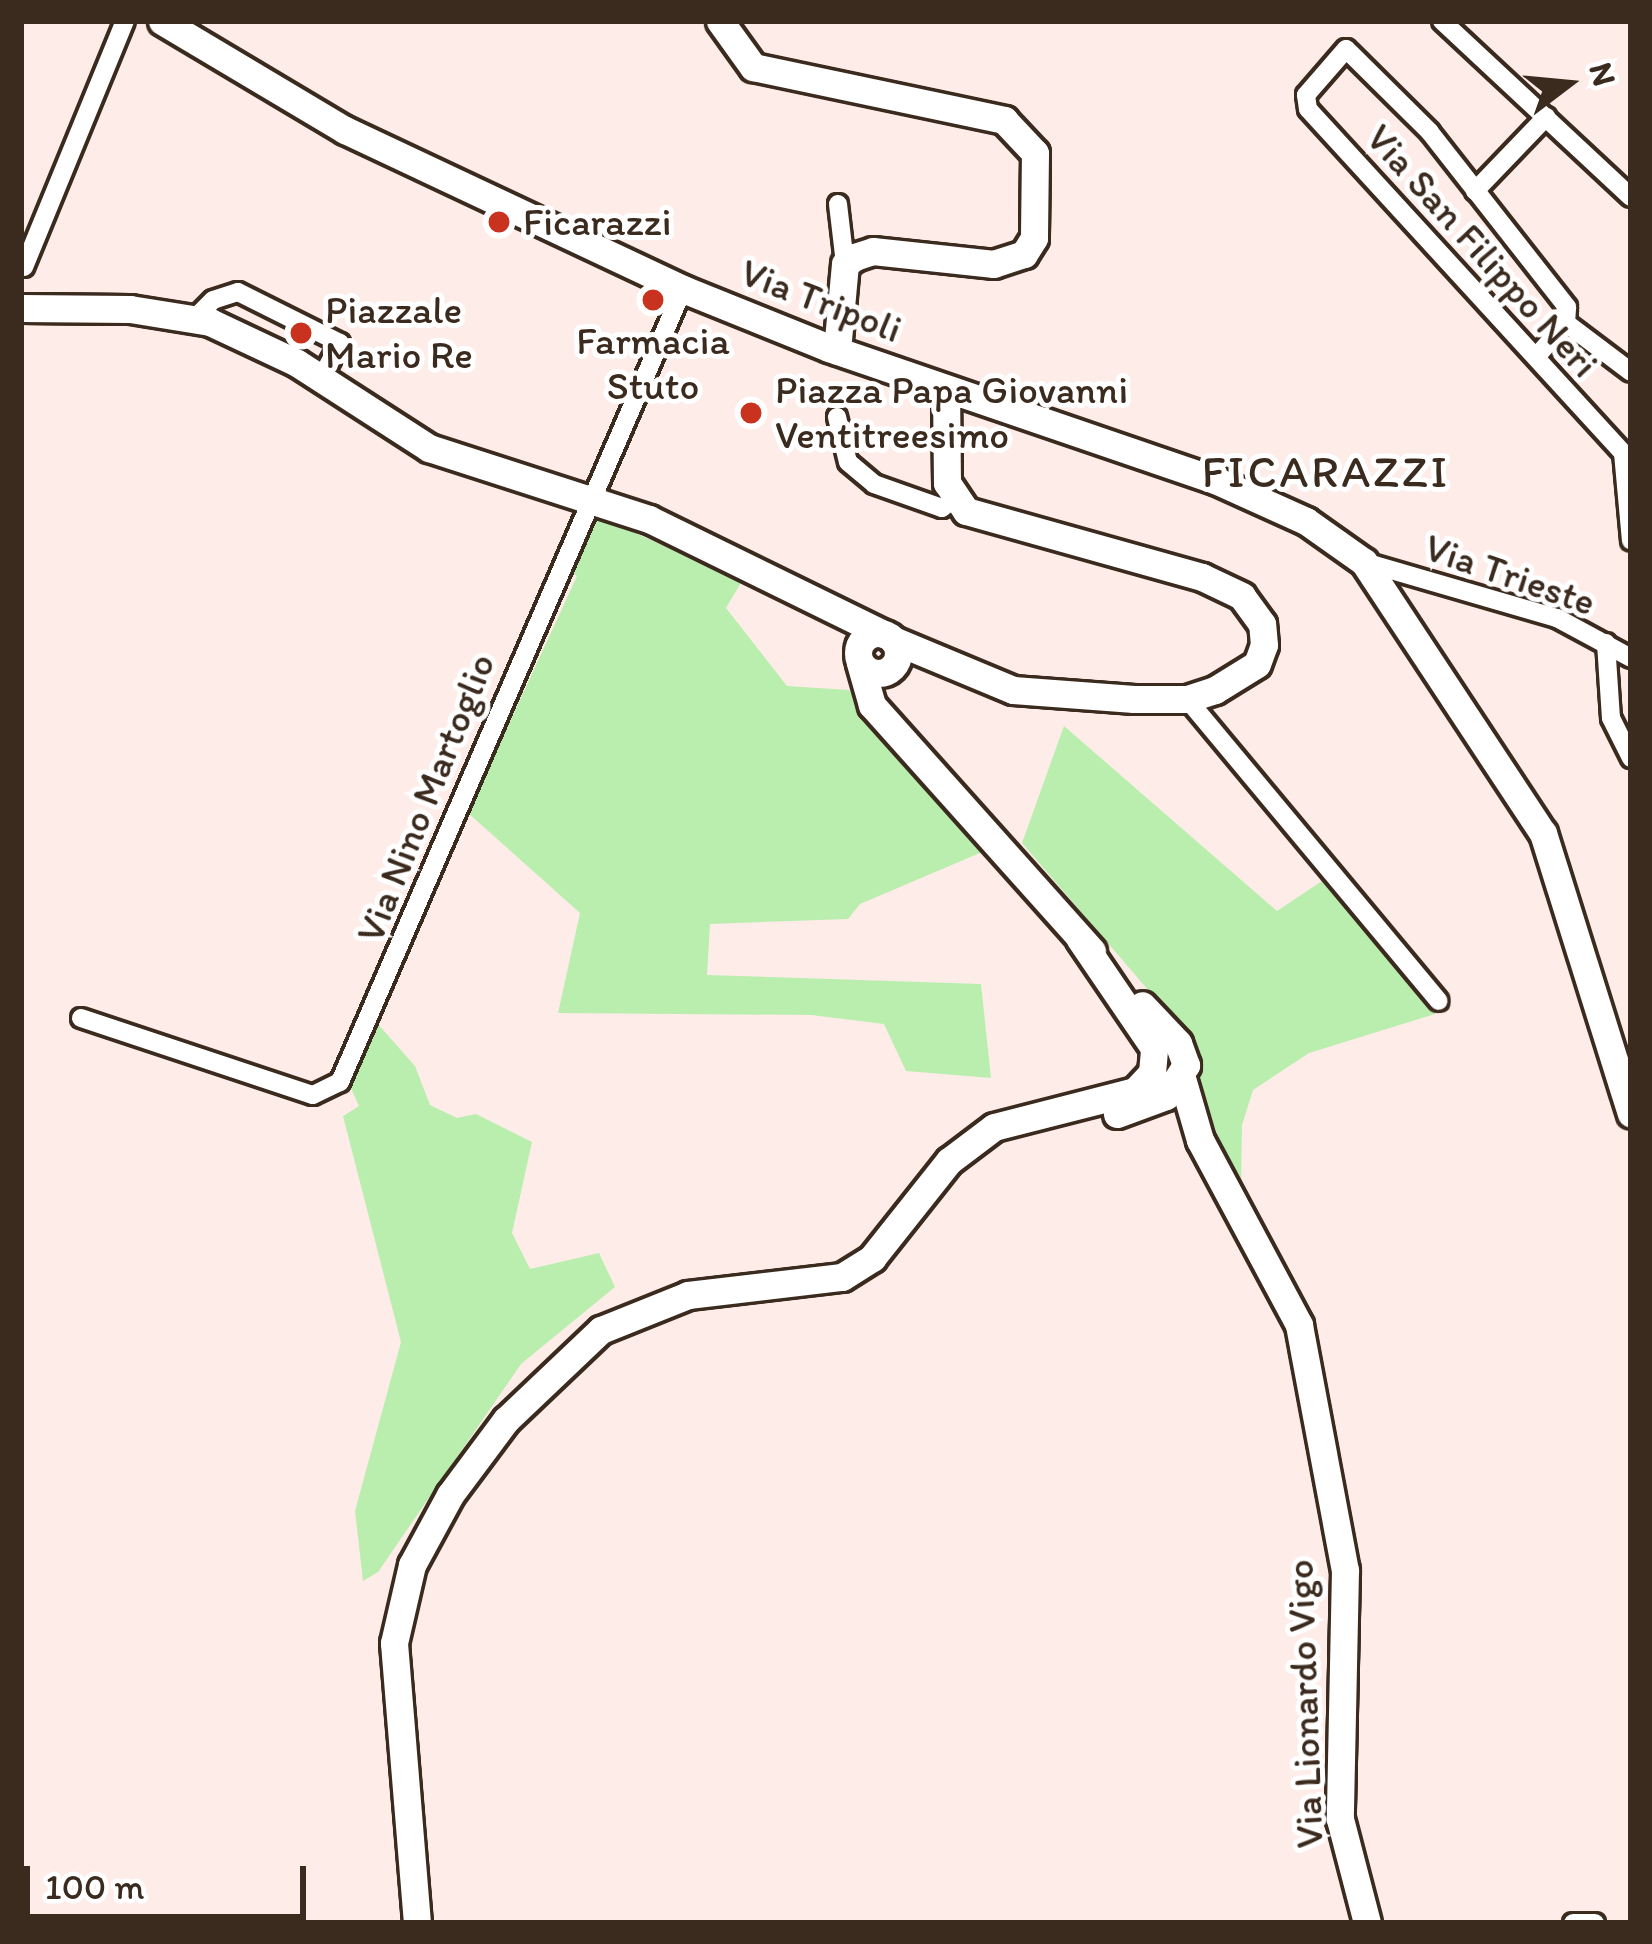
<!DOCTYPE html>
<style>
body{margin:0}
#map{position:relative;width:1652px;height:1944px;overflow:hidden;background:#feece8;font-family:Itim,sans-serif}
div>[style]{position:absolute}
.green>*{inset:0;background:#baeeaf}
.roads{filter:drop-shadow(3px 0 #3b2a1e) drop-shadow(-3px 0 #3b2a1e) drop-shadow(0 3px #3b2a1e) drop-shadow(0 -3px #3b2a1e)}
.street>*{height:18px;margin:-9px;padding:0 9px;transform-origin:9px;border-radius:9px;background:#fff}
.secondary>*{height:27px;margin:-13.5px;padding:0 13.5px;transform-origin:13.5px;border-radius:13.5px;background:#fff}
.secondary>.ring{margin:-13.5px;padding:0;box-sizing:content-box;background:none;border:27px solid #fff;border-radius:50%}
.dots>*{width:33px;height:33px;translate:-50% -50%;box-sizing:border-box;border:6px solid #fff;border-radius:50%}
span{translate:-50% -50%;white-space:nowrap;text-align:center;line-height:1.15;-webkit-text-stroke:10px #fff;paint-order:stroke}
.poi-label{font-size:39px;color:#3b2a1e}
.left{translate:0 -50%;text-align:left}
.street-label{font-size:39px;color:#3b2a1e}
.quarter-label{font-size:45px;color:#3b2a1e;letter-spacing:3px}
.frame{position:absolute;inset:0;border:24px solid #3b2a1e;pointer-events:none}
.north{position:absolute;left:1508px;top:24px;width:120px;height:120px;-webkit-text-stroke:9px #fff;paint-order:stroke;rotate:74deg;font-size:33px;font-weight:700;line-height:48px;text-align:center;color:#3b2a1e}
.north::after{content:'';display:block;margin:auto;width:42px;height:54px;background:#3b2a1e;clip-path:polygon(50% 0,100% 100%,50% 72%,0 100%)}
.scale{position:absolute;left:24px;top:1866px;width:282px;height:54px;box-sizing:border-box;border:6px solid #3b2a1e;border-top:0;padding-left:15px;font-size:36px;line-height:42px;white-space:nowrap;color:#3b2a1e;-webkit-text-stroke:9px #fff;paint-order:stroke}
</style>
<div id="map">
<div class="green">
<div style="clip-path:polygon(595px 515px,742px 581px,726px 608px,787px 686px,849px 690px,987px 850px,860px 904px,848px 919px,710px 924px,707px 975px,981px 984px,991px 1078px,906px 1071px,884px 1024px,811px 1015px,558px 1013px,580px 913px,468px 813px,577px 576px,567px 569px)"></div>
<div style="clip-path:polygon(1064px 726px,1277px 911px,1322px 881px,1435px 1014px,1309px 1053px,1253px 1090px,1242px 1125px,1241px 1190px,1196px 1083px,1197px 1047px,1022px 843px)"></div>
<div style="clip-path:polygon(377px 1023px,415px 1066px,430px 1105px,457px 1118px,476px 1114px,532px 1142px,512px 1233px,530px 1269px,599px 1253px,615px 1287px,521px 1364px,378px 1572px,363px 1581px,355px 1511px,401px 1342px,343px 1116px,359px 1106px,349px 1084px)"></div>
</div>
<div class="roads">
<div class="street">
<div style="left:1442px;top:21px;width:258px;rotate:43deg"></div>
<div style="left:1475px;top:191px;width:103px;rotate:-46.2deg"></div>
<div style="left:838px;top:204px;width:60px;rotate:83.3deg"></div>
<div style="left:24px;top:267px;width:266px;rotate:-67.7deg"></div>
<div style="left:195px;top:318px;width:25px;rotate:-45deg"></div>
<div style="left:213px;top:300px;width:26px;rotate:-18deg"></div>
<div style="left:238px;top:292px;width:114px;rotate:26.6deg"></div>
<div style="left:340px;top:343px;width:40px;rotate:118deg"></div>
<div style="left:1566px;top:323px;width:81px;rotate:37deg"></div>
<div style="left:1536px;top:357px;width:45px;rotate:-48.6deg"></div>
<div style="left:1566px;top:323px;width:16px;rotate:-86deg"></div>
<div style="left:1567px;top:307px;width:222px;rotate:-128.1deg"></div>
<div style="left:1430px;top:132px;width:118px;rotate:-135.3deg"></div>
<div style="left:1346px;top:49px;width:61px;rotate:131deg"></div>
<div style="left:1306px;top:95px;width:14px;rotate:82deg"></div>
<div style="left:1308px;top:109px;width:466px;rotate:47.5deg"></div>
<div style="left:1623px;top:453px;width:88px;rotate:84.8deg"></div>
<div style="left:837px;top:417px;width:46px;rotate:76.3deg"></div>
<div style="left:848px;top:462px;width:34px;rotate:40deg"></div>
<div style="left:874px;top:484px;width:72px;rotate:19.4deg"></div>
<div style="left:942px;top:508px;width:16px;rotate:-38deg"></div>
<div style="left:1364px;top:562px;width:201px;rotate:16.2deg"></div>
<div style="left:1557px;top:618px;width:84px;rotate:28.4deg"></div>
<div style="left:1606px;top:643px;width:75px;rotate:86.2deg"></div>
<div style="left:1611px;top:718px;width:45px;rotate:63.4deg"></div>
<div style="left:1187px;top:699px;width:393px;rotate:50.2deg"></div>
<div style="left:81px;top:1018px;width:244px;rotate:18.4deg"></div>
<div style="left:313px;top:1095px;width:30px;rotate:-26deg"></div>
<div style="left:340px;top:1082px;width:864px;rotate:-66.61deg"></div>
<div style="left:1573px;top:1923px;width:22px"></div>
</div>
<div class="secondary">
<div style="left:162px;top:21px;width:213px;rotate:30.8deg"></div>
<div style="left:345px;top:130px;width:374px;rotate:25.2deg"></div>
<div style="left:683px;top:289px;width:157px;rotate:22deg"></div>
<div style="left:829px;top:348px;width:408px;rotate:18.9deg"></div>
<div style="left:1215px;top:480px;width:100px;rotate:24.3deg"></div>
<div style="left:1306px;top:521px;width:71px;rotate:35.3deg"></div>
<div style="left:1364px;top:562px;width:325px;rotate:56.6deg"></div>
<div style="left:1543px;top:833px;width:294px;rotate:72.6deg"></div>
<div style="left:720px;top:21px;width:57px;rotate:54.3deg"></div>
<div style="left:753px;top:67px;width:257px;rotate:11.9deg"></div>
<div style="left:1004px;top:120px;width:45px;rotate:46.8deg"></div>
<div style="left:1035px;top:153px;width:85px;rotate:90.7deg"></div>
<div style="left:1034px;top:238px;width:19px;rotate:122deg"></div>
<div style="left:1024px;top:254px;width:32px;rotate:162deg"></div>
<div style="left:994px;top:264px;width:122px;rotate:-173.9deg"></div>
<div style="left:873px;top:251px;width:19px;rotate:162deg"></div>
<div style="left:855px;top:257px;width:12px;rotate:145deg"></div>
<div style="left:845px;top:264px;width:87px;rotate:95.3deg"></div>
<div style="left:21px;top:308px;width:109px;rotate:0.5deg"></div>
<div style="left:130px;top:309px;width:81px;rotate:9.2deg"></div>
<div style="left:210px;top:322px;width:96px;rotate:25.2deg"></div>
<div style="left:297px;top:363px;width:157px;rotate:32.8deg"></div>
<div style="left:429px;top:448px;width:231px;rotate:17.9deg"></div>
<div style="left:649px;top:519px;width:262px;rotate:26.1deg"></div>
<div class="ring" style="left:858px;top:633px;width:13px;height:13px"></div>
<div style="left:893px;top:640px;width:130px;rotate:22.6deg"></div>
<div style="left:1013px;top:690px;width:121px;rotate:4.3deg"></div>
<div style="left:1134px;top:699px;width:53px"></div>
<div style="left:1187px;top:699px;width:29px;rotate:-18deg"></div>
<div style="left:1215px;top:690px;width:49px;rotate:-31.8deg"></div>
<div style="left:1257px;top:664px;width:20px;rotate:-70deg"></div>
<div style="left:1264px;top:645px;width:21px;rotate:-95deg"></div>
<div style="left:1262px;top:624px;width:34px;rotate:-126deg"></div>
<div style="left:1242px;top:596px;width:44px;rotate:-154.6deg"></div>
<div style="left:1202px;top:577px;width:245px;rotate:-164.4deg"></div>
<div style="left:966px;top:511px;width:34px;rotate:-124deg"></div>
<div style="left:947px;top:483px;width:93px;rotate:-90.6deg"></div>
<div style="left:860px;top:663px;width:44px;rotate:74.1deg"></div>
<div style="left:872px;top:705px;width:330px;rotate:48.2deg"></div>
<div style="left:1182px;top:1078px;width:65px;rotate:73.8deg"></div>
<div style="left:1200px;top:1140px;width:210px;rotate:61.8deg"></div>
<div style="left:1299px;top:1325px;width:249px;rotate:79.4deg"></div>
<div style="left:1345px;top:1570px;width:249px;rotate:91.2deg"></div>
<div style="left:1340px;top:1819px;width:107px;rotate:75.4deg"></div>
<div style="left:1117px;top:1114px;width:52px;rotate:-20.2deg"></div>
<div style="left:1166px;top:1096px;width:37px;rotate:-57deg"></div>
<div style="left:1186px;top:1065px;width:23px;rotate:-110deg"></div>
<div style="left:1178px;top:1043px;width:52px;rotate:-133.5deg"></div>
<div style="left:417px;top:1923px;width:281px;rotate:-94.7deg"></div>
<div style="left:394px;top:1643px;width:80px;rotate:-77deg"></div>
<div style="left:412px;top:1565px;width:80px;rotate:-61.5deg"></div>
<div style="left:450px;top:1495px;width:94px;rotate:-53.3deg"></div>
<div style="left:506px;top:1420px;width:131px;rotate:-43.5deg"></div>
<div style="left:601px;top:1330px;width:94px;rotate:-21.9deg"></div>
<div style="left:688px;top:1295px;width:155px;rotate:-6.7deg"></div>
<div style="left:842px;top:1277px;width:36px;rotate:-32deg"></div>
<div style="left:872px;top:1258px;width:124px;rotate:-51.6deg"></div>
<div style="left:949px;top:1161px;width:56px;rotate:-37.1deg"></div>
<div style="left:994px;top:1127px;width:146px;rotate:-14.3deg"></div>
<div style="left:1135px;top:1091px;width:25px;rotate:-47deg"></div>
<div style="left:1152px;top:1073px;width:25px;rotate:-85deg"></div>
<div style="left:1154px;top:1048px;width:132px;rotate:-124.2deg"></div>
</div>
</div>
<div class="dots">
<div style="left:499px;top:222px;background:#c8321e"></div>
<div style="left:653px;top:300px;background:#c8321e"></div>
<div style="left:301px;top:333px;background:#c8321e"></div>
<div style="left:751px;top:413px;background:#c8321e"></div>
</div>
<div class="poi-label">
<span class="left" style="left:523px;top:222px">Ficarazzi</span>
<span class="left" style="left:325px;top:333px">Piazzale<br>Mario Re</span>
<span style="left:653px;top:364px">Farmacia<br>Stuto</span>
<span class="left" style="left:775px;top:413px">Piazza Papa Giovanni<br>Ventitreesimo</span>
</div>
<div class="street-label">
<span style="left:1482px;top:251px;rotate:48deg">Via San Filippo Neri</span>
<span style="left:821px;top:301px;rotate:21deg">Via Tripoli</span>
<span style="left:1510px;top:575px;rotate:19deg">Via Trieste</span>
<span style="left:426px;top:798px;rotate:-68deg">Via Nino Martoglio</span>
<span style="left:1305px;top:1704px;rotate:-92deg">Via Lionardo Vigo</span>
</div>
<div class="quarter-label">
<span style="left:1326px;top:472px">FICARAZZI</span>
</div>
<div class="frame"></div>
<div class="north">N</div>
<div class="scale">100 m</div>
</div>
